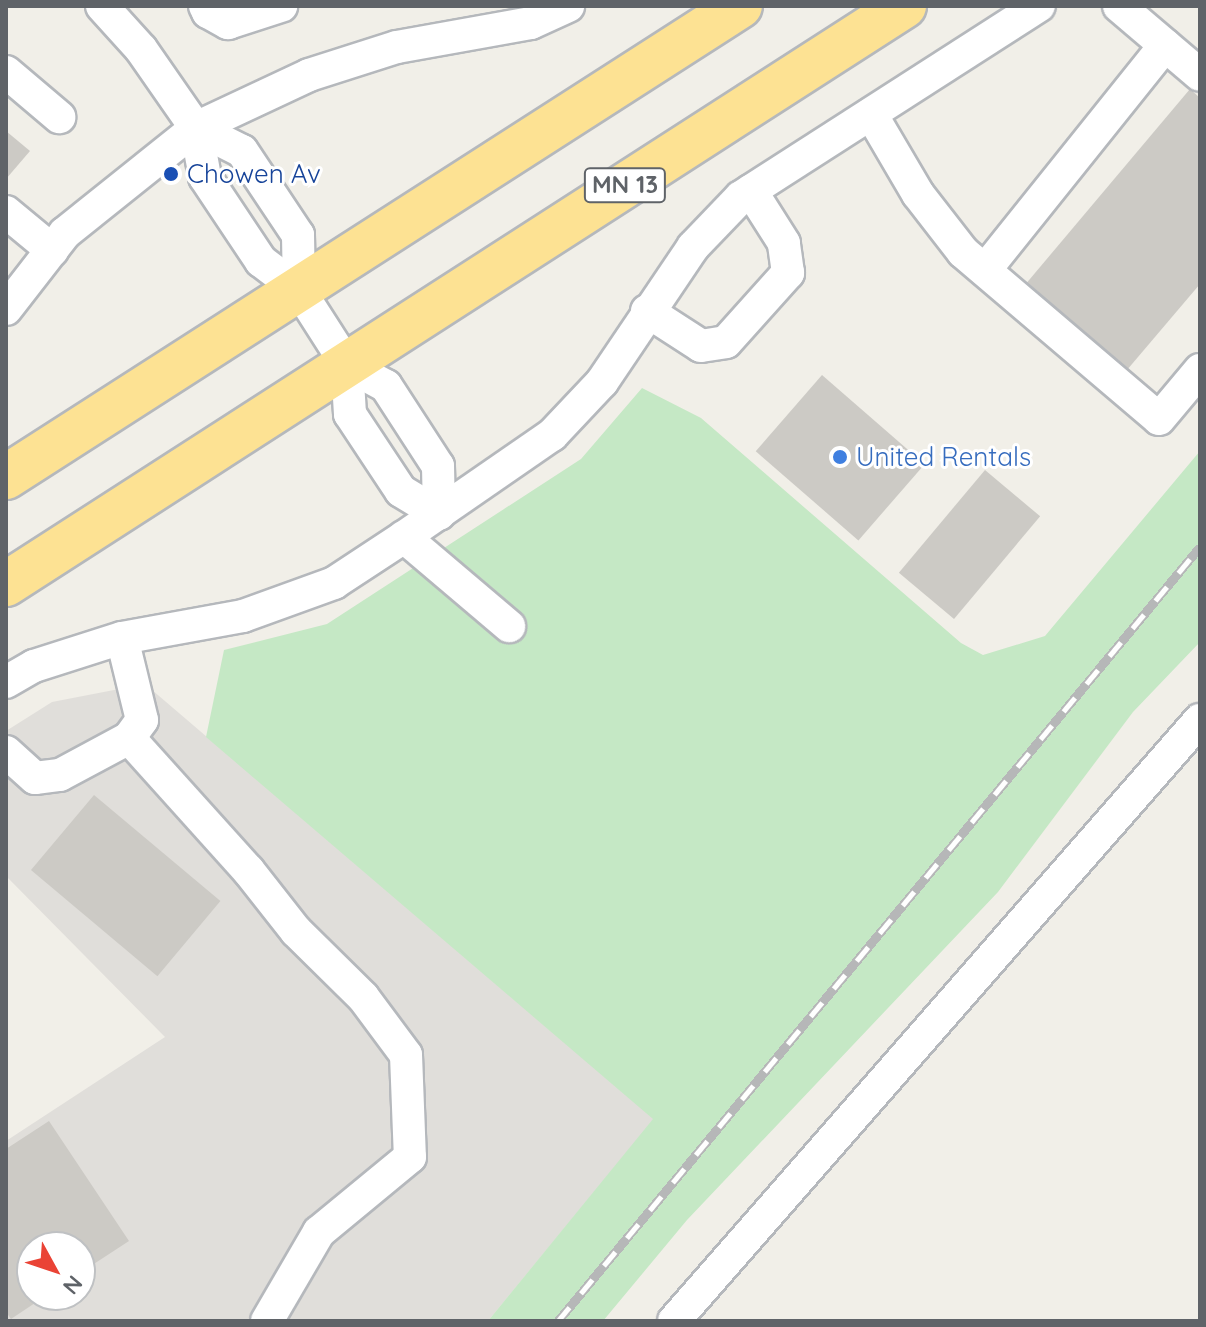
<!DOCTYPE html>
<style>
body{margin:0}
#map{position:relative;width:1206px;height:1327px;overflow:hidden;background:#f1efe8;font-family:Quicksand,sans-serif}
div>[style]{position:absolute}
.industrial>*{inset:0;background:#e0deda}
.green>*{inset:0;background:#c5e8c5}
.building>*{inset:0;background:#cccac5;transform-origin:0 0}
.roads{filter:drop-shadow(2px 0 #b5b8bc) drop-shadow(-2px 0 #b5b8bc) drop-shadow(0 2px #b5b8bc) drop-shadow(0 -2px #b5b8bc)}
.minor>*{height:32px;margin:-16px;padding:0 16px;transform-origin:16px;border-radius:16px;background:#fff}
.highway>*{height:44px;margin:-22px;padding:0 22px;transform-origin:22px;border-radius:22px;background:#fde293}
.rail>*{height:9px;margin-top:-4.5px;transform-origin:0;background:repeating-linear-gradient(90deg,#fff 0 18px,#b6b7b8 0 36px);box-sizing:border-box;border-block:2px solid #b6b7b8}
.dots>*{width:22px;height:22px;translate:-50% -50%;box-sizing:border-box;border:4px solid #fff;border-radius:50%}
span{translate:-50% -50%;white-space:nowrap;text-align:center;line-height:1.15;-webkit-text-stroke:6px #fff;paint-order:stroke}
.shield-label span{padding:2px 6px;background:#fff;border:2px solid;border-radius:6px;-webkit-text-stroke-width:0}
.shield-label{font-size:24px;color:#5f6368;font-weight:700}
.transit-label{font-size:26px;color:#164399}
.left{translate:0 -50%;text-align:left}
.shop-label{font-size:26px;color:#366cbe}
.frame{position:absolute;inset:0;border:8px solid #5f6368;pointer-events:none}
.north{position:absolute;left:16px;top:1231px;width:80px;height:80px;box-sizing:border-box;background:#fff;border:2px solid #bfc1c3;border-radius:50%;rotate:130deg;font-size:22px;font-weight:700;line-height:32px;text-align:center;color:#5f6368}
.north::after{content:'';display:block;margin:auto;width:28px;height:36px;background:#ea4335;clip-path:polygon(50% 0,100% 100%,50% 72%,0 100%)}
</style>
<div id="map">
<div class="industrial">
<div style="clip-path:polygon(evenodd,145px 684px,654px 1119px,488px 1321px,6px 1321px,6px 1141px,165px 1037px,6px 876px,6px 731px,52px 702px,145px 684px,32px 1247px,80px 1247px,80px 1295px,32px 1295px,32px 1247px)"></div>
</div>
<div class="green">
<div style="clip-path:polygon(642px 388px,701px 418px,961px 643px,983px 655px,1045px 636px,1200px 451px,1200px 642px,1133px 712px,998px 892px,687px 1220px,603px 1321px,488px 1321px,653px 1119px,206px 737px,224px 650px,327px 624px,581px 459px)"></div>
</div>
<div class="building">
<div style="clip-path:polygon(1190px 89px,1200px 98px,1200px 284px,1121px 377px,1019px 292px)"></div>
<div style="clip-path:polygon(6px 131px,30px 151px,6px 179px)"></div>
<div style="left:822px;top:375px;width:136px;height:101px;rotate:41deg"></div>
<div style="left:985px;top:470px;width:72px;height:134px;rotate:40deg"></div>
<div style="left:94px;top:795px;width:165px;height:98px;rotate:40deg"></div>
<div style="clip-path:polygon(49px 1121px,129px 1241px,80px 1273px,80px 1247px,32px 1247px,32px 1295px,47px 1295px,11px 1319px,6px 1312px,6px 1149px)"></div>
</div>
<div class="roads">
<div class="minor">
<div style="left:102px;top:6px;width:58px;rotate:47.8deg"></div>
<div style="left:141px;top:49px;width:96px;rotate:55.2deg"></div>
<div style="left:196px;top:128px;width:50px;rotate:79.6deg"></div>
<div style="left:205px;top:177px;width:101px;rotate:56.3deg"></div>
<div style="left:261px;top:261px;width:48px;rotate:37.3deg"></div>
<div style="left:299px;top:290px;width:89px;rotate:57.4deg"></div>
<div style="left:347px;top:365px;width:49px;rotate:86.5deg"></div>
<div style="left:350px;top:414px;width:92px;rotate:56.5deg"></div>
<div style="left:401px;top:491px;width:44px;rotate:31.2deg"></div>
<div style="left:205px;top:6px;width:7px;rotate:63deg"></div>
<div style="left:208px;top:12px;width:23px;rotate:29deg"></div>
<div style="left:228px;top:23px;width:56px;rotate:-17.8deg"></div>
<div style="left:1119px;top:6px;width:106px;rotate:40.4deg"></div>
<div style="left:6px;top:72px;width:70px;rotate:40.3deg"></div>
<div style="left:871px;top:114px;width:93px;rotate:59.6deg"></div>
<div style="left:918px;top:194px;width:73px;rotate:52.2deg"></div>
<div style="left:963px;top:252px;width:257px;rotate:40.4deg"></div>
<div style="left:1159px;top:419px;width:64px;rotate:-50.1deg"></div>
<div style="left:196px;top:128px;width:51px;rotate:26.6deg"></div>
<div style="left:242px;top:151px;width:101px;rotate:56.3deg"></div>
<div style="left:298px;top:235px;width:55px;rotate:89deg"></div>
<div style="left:6px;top:212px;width:60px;rotate:39.6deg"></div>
<div style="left:985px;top:270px;width:288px;rotate:-51.3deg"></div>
<div style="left:6px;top:309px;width:96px;rotate:-52.2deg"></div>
<div style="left:65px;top:233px;width:168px;rotate:-38.7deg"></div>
<div style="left:196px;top:128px;width:125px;rotate:-25.1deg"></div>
<div style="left:309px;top:75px;width:92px;rotate:-17.7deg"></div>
<div style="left:397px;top:47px;width:136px;rotate:-10.2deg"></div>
<div style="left:531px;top:23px;width:41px;rotate:-24.7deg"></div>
<div style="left:647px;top:311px;width:64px;rotate:32.9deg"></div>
<div style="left:701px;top:346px;width:25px;rotate:-9deg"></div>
<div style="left:726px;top:342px;width:93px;rotate:-48.1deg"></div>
<div style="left:788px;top:273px;width:30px;rotate:-98deg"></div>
<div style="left:784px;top:243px;width:62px;rotate:-122.4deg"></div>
<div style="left:347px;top:365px;width:44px;rotate:28.3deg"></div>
<div style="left:386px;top:386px;width:95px;rotate:57deg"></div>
<div style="left:438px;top:466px;width:48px;rotate:88.8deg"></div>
<div style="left:404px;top:537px;width:138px;rotate:40.3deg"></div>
<div style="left:6px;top:682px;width:32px;rotate:-30deg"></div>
<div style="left:34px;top:666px;width:92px;rotate:-17.7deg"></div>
<div style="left:122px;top:638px;width:123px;rotate:-10.3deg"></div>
<div style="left:243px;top:616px;width:97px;rotate:-19.9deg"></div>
<div style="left:334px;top:583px;width:84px;rotate:-33.3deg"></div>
<div style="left:404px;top:537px;width:180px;rotate:-34.6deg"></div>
<div style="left:552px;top:435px;width:73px;rotate:-46.7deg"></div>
<div style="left:602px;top:382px;width:163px;rotate:-56deg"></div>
<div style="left:693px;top:247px;width:69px;rotate:-46.2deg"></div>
<div style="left:741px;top:197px;width:354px;rotate:-32.7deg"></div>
<div style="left:129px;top:738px;width:178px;rotate:48deg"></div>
<div style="left:248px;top:870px;width:78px;rotate:51.8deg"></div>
<div style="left:296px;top:931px;width:94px;rotate:44.6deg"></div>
<div style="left:363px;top:997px;width:72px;rotate:53.4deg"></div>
<div style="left:406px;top:1055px;width:102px;rotate:87.8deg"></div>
<div style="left:410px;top:1157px;width:118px;rotate:140.5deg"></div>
<div style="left:319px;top:1232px;width:103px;rotate:120.3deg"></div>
<div style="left:6px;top:752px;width:39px;rotate:42deg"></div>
<div style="left:35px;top:778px;width:25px;rotate:-7deg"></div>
<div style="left:60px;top:775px;width:78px;rotate:-28.2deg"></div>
<div style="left:129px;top:738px;width:22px;rotate:-54deg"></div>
<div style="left:142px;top:720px;width:84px;rotate:-103.7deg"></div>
<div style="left:674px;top:1321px;width:799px;rotate:-48.81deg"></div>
</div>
<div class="highway">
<div style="left:6px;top:477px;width:872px;rotate:-32.69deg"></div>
<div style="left:6px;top:584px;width:1068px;rotate:-32.77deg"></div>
</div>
</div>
<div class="rail">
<div style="left:558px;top:1321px;width:1006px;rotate:-50.33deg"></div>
</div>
<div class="dots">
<div style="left:171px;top:174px;background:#1a4fb4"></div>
<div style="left:840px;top:457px;background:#3f7fe0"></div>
</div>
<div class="shield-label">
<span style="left:625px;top:185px">MN 13</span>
</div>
<div class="transit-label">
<span class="left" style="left:187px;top:174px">Chowen Av</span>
</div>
<div class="shop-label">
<span class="left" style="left:856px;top:457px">United Rentals</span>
</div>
<div class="frame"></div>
<div class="north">N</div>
</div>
